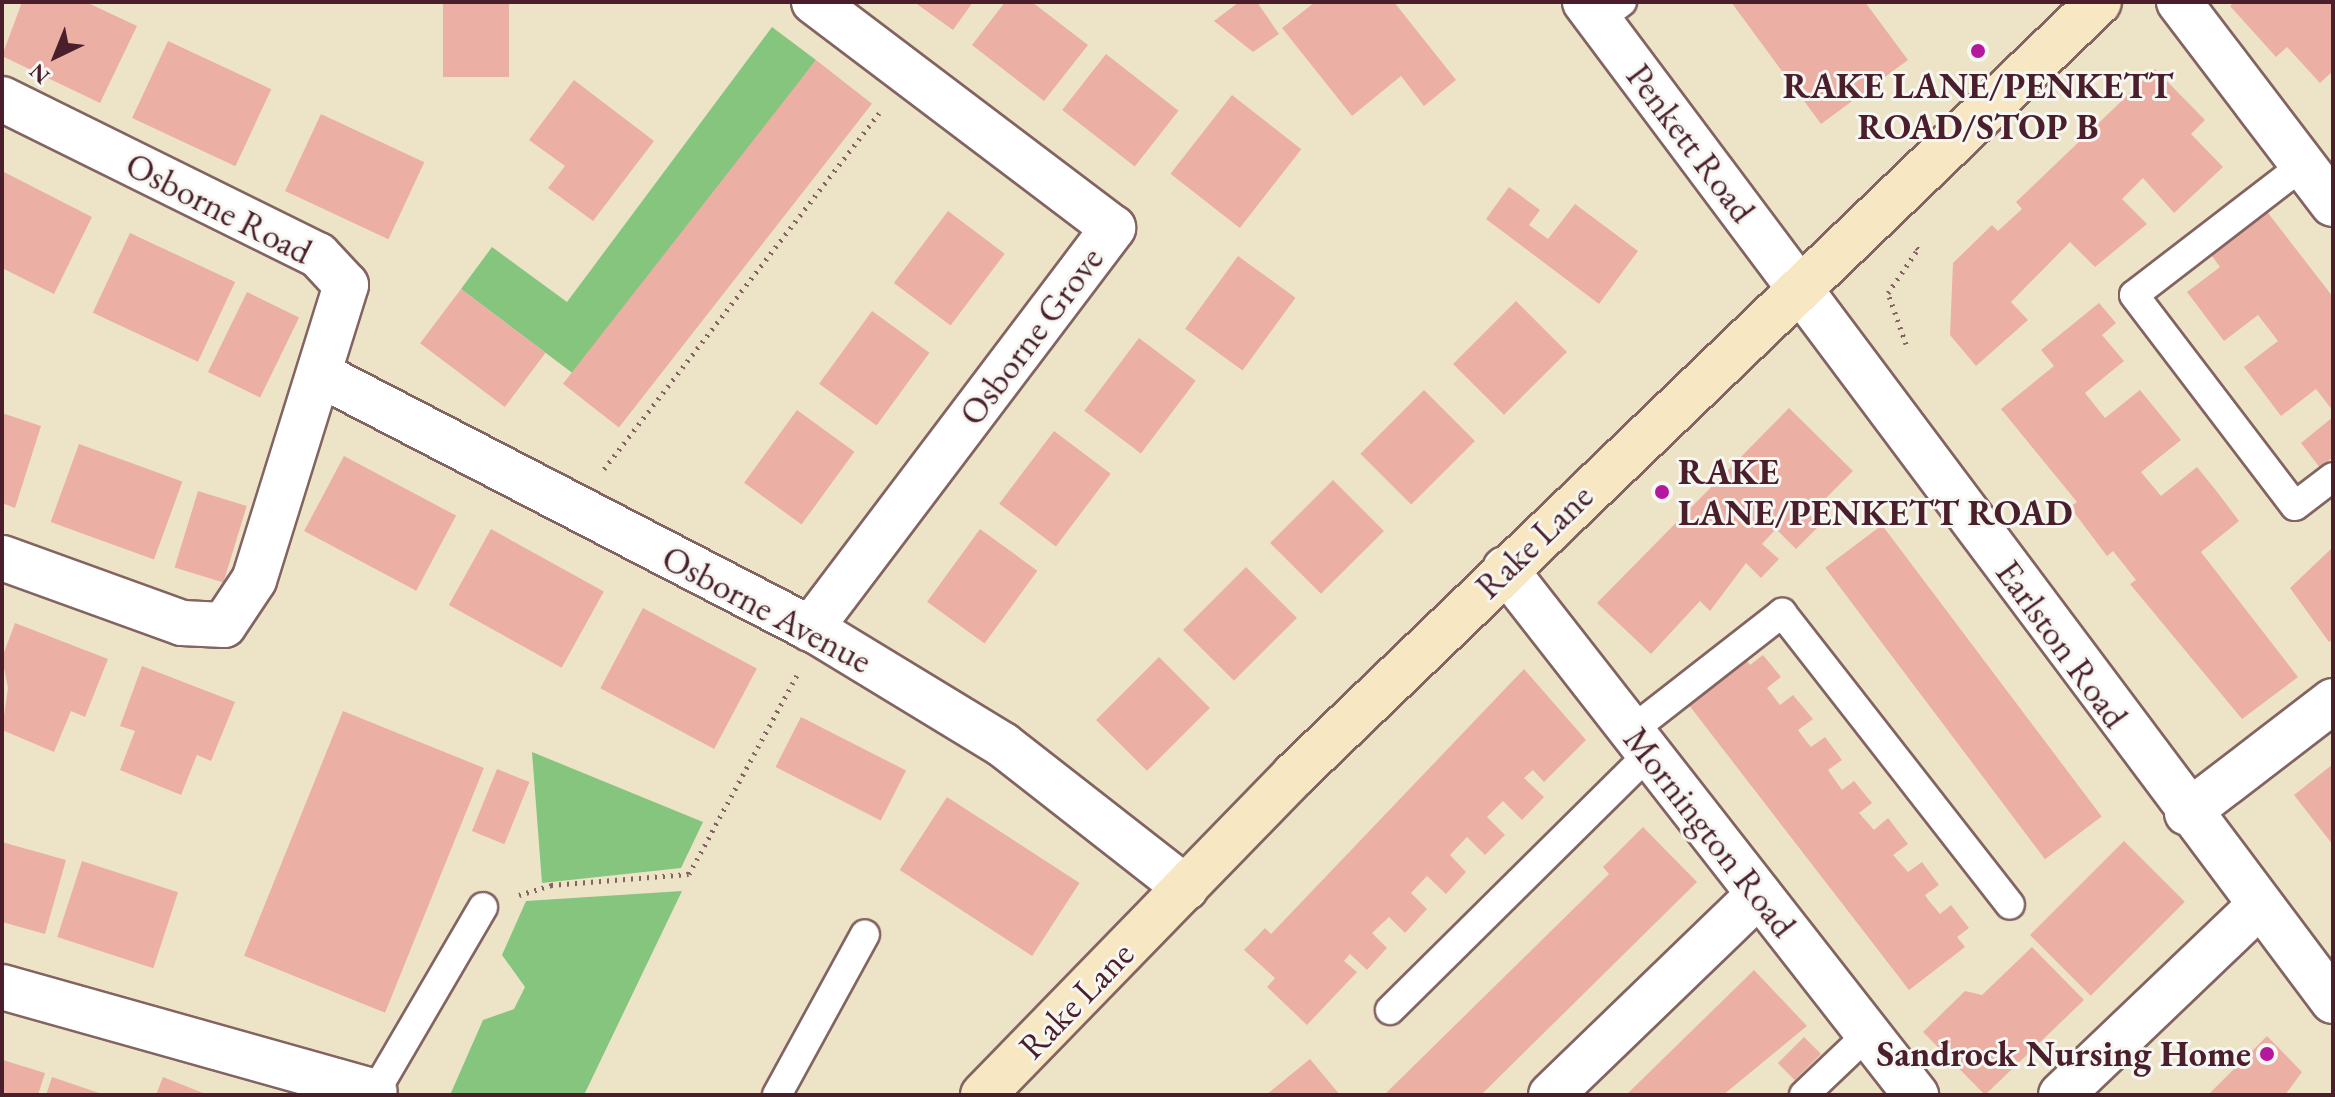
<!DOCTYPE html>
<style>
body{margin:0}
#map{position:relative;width:2335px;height:1097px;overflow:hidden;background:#ede4c8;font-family:"EB Garamond",serif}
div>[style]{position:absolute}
.green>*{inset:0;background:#85c57d}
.building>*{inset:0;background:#ebb0a3;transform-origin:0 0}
.path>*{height:5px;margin-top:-2.5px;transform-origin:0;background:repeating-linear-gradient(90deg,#836462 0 2px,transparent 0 8px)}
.roads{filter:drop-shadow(2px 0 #836462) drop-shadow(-2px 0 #836462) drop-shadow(0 2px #836462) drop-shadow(0 -2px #836462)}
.service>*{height:28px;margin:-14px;padding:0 14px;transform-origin:14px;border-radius:14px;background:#fff}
.minor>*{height:44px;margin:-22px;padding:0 22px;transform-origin:22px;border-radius:22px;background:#fff}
.secondary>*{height:44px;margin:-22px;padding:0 22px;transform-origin:22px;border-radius:22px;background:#f7e8c3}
.dots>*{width:22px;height:22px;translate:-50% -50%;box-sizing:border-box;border:4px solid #f6f6f2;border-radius:50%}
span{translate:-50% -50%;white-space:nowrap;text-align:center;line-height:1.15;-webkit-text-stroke:6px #f6f6f2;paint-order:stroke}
.poi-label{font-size:36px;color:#4a1f2b;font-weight:700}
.left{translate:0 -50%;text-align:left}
.right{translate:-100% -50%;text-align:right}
.street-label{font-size:36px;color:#4a1f2b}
.frame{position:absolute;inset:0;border:4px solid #4a1f2b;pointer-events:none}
.north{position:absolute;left:16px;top:16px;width:80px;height:80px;-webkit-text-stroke:6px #f6f6f2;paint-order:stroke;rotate:223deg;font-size:22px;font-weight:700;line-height:32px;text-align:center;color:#4a1f2b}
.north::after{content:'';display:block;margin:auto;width:28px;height:36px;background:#4a1f2b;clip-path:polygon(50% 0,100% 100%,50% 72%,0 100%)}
</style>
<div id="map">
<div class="green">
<div style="clip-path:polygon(772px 27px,816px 60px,579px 378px,461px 289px,492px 247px,567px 302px)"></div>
<div style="clip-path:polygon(532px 752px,703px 822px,681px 868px,542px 883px)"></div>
<div style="clip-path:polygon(682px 891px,584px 1095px,450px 1095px,483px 1020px,514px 1009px,525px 987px,502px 955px,526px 901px)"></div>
</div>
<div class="building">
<div style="clip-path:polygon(22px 2px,86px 2px,137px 26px,100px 103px,2px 56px)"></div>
<div style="left:443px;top:2px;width:66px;height:75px"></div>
<div style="clip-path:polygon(914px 2px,973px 2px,953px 30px)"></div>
<div style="clip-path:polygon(1005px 2px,1032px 2px,1088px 45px,1044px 101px,972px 45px)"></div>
<div style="clip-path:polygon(1239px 2px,1257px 2px,1279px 34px,1253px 52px,1214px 21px)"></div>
<div style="clip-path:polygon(1315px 2px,1394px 2px,1456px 80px,1424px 106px,1401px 76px,1352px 116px,1282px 28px)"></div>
<div style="clip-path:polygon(1731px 2px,1865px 2px,1908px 60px,1821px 124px)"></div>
<div style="clip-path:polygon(2235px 2px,2333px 2px,2333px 71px,2320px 83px,2287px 47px,2276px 57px,2230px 6px)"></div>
<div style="left:168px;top:41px;width:114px;height:85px;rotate:25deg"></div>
<div style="left:1106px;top:54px;width:92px;height:71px;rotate:38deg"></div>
<div style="left:816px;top:60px;width:71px;height:411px;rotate:38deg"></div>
<div style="clip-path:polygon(2155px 69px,2205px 120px,2191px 134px,2223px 167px,2174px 213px,2143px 178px,2122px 199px,2147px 224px,2095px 267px,2070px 242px,2011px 302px,2028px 320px,1976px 366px,1950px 335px,1953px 263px,1992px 225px,1998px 231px,2022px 209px,2016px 202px)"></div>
<div style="clip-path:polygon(574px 80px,654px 141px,593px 221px,548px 188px,565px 166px,529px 140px)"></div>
<div style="left:1232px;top:95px;width:88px;height:100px;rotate:38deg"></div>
<div style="left:321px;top:114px;width:114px;height:85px;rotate:25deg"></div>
<div style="clip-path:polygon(2px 171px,92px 217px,54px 294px,2px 268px)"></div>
<div style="clip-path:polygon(1509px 187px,1540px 210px,1529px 225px,1548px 239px,1575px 204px,1638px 251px,1599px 304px,1486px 219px)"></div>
<div style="clip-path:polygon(2265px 209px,2333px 297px,2333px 411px,2316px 389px,2281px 416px,2244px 367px,2278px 341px,2258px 315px,2224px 341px,2187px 292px,2220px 267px,2209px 252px)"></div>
<div style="left:948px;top:211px;width:71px;height:90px;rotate:37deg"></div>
<div style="left:130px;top:233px;width:116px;height:88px;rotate:25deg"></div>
<div style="left:1238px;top:256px;width:71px;height:90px;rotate:36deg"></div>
<div style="left:461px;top:289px;width:106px;height:68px;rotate:37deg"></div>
<div style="left:247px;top:292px;width:58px;height:89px;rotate:26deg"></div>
<div style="left:1516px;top:301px;width:72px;height:89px;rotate:45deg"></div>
<div style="clip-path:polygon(2099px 303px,2116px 323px,2102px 335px,2124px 361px,2085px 393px,2105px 418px,2140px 390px,2181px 440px,2141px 472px,2161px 496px,2197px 467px,2218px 493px,2239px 521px,2201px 552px,2298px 677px,2242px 719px,2130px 584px,2136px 580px,2113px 551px,2107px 556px,2070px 507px,2077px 502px,2001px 409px,2054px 366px,2041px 350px)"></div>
<div style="left:872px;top:311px;width:71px;height:90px;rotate:36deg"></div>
<div style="left:1139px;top:338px;width:71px;height:91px;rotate:37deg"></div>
<div style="left:1424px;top:390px;width:72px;height:90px;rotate:45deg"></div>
<div style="clip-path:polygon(1789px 408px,1853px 471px,1810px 514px,1820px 525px,1796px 549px,1776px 529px,1762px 544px,1779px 559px,1761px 578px,1746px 563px,1710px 611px,1700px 601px,1651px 654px,1597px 603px)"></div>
<div style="left:797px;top:410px;width:71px;height:90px;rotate:36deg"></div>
<div style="clip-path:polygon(2px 413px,41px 426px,15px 508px,2px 503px)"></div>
<div style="clip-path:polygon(2333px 417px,2333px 457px,2320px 468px,2301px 443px)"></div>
<div style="left:1054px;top:431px;width:71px;height:91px;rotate:37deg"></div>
<div style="left:79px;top:444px;width:110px;height:83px;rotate:20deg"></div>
<div style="left:344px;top:456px;width:127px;height:85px;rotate:28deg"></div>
<div style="left:1333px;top:480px;width:72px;height:89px;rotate:45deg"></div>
<div style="left:198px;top:491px;width:51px;height:80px;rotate:17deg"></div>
<div style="left:1882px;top:525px;width:365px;height:71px;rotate:53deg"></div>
<div style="left:491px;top:529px;width:129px;height:87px;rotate:29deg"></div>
<div style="left:980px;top:529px;width:71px;height:90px;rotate:36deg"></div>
<div style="clip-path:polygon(2333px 547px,2333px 639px,2329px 642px,2290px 588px)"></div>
<div style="left:1246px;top:567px;width:72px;height:89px;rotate:45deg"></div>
<div style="left:643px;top:608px;width:129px;height:91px;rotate:28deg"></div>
<div style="clip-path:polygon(15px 623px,108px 659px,85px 717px,71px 711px,54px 752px,2px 730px,8px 688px,2px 658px)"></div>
<div style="clip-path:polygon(1763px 655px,1781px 677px,1767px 688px,1780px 705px,1793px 695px,1813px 719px,1798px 730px,1803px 737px,1811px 747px,1825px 737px,1842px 760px,1828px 770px,1842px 790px,1854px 781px,1872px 803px,1859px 813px,1874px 830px,1888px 818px,1908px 844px,1893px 855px,1908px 872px,1922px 862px,1939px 885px,1925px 895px,1929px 901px,1940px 914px,1951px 905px,1969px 928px,1957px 937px,1965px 947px,1909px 990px,1685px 700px,1743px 656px,1750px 665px)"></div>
<div style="left:1159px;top:657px;width:72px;height:89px;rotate:45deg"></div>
<div style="clip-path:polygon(142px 666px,235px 702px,211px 761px,197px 755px,181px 795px,120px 770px,135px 731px,120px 726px)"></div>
<div style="clip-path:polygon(1524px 669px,1586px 740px,1544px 782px,1533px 770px,1524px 778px,1544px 797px,1522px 820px,1503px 801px,1487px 817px,1505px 835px,1485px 855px,1467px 837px,1450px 855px,1466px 872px,1446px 894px,1427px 876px,1411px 893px,1427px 909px,1405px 933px,1389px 917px,1372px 933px,1387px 948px,1367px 970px,1350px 954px,1344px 961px,1357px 972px,1307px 1025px,1267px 987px,1275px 978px,1244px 950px,1265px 928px,1271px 934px)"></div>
<div style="left:343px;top:711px;width:152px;height:264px;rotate:22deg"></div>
<div style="left:801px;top:717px;width:118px;height:56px;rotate:27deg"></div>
<div style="clip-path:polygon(2333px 764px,2333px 845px,2294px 795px)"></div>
<div style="left:497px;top:769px;width:35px;height:67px;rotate:22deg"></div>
<div style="left:947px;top:797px;width:158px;height:87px;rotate:33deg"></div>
<div style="clip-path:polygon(1643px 827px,1697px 882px,1481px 1095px,1384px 1095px,1609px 874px,1603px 867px)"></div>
<div style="left:2124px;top:841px;width:86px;height:133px;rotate:45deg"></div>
<div style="clip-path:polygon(2px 842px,66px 860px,45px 934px,2px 922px)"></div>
<div style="left:82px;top:861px;width:101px;height:80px;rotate:18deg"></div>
<div style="clip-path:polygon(2032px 947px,2084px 1000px,1985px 1095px,1923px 1032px,1965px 991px,1982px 995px)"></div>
<div style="clip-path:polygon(1754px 970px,1807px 1026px,1723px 1095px,1626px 1095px)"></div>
<div style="clip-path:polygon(2267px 1036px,2302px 1072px,2285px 1095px,2208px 1095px)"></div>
<div style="left:1804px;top:1037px;width:24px;height:37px;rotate:45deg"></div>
<div style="clip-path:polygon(1310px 1059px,1340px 1095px,1266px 1095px)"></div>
<div style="clip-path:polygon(3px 1060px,45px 1073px,38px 1095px,2px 1095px)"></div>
<div style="clip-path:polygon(52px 1077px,102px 1094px,102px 1095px,46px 1095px)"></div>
<div style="clip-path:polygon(163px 1077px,208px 1095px,156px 1095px)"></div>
</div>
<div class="path">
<div style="left:1906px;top:344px;width:54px;rotate:-109.4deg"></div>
<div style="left:1888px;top:293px;width:53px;rotate:-55.7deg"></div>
<div style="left:1918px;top:249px;width:6px;rotate:-129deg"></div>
<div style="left:604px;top:469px;width:450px;rotate:-52.3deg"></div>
<div style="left:519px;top:895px;width:34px;rotate:-17deg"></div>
<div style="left:551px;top:885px;width:138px;rotate:-4.6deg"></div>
<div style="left:689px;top:874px;width:226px;rotate:-61.5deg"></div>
</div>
<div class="roads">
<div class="service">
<div style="left:1598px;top:20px;width:30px;rotate:-37deg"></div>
<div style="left:2303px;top:165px;width:213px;rotate:142.4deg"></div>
<div style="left:2134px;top:295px;width:265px;rotate:52.7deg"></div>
<div style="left:2295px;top:506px;width:48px;rotate:-37.3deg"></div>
<div style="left:1631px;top:731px;width:192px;rotate:-38deg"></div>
<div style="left:1782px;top:613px;width:370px;rotate:52deg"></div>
<div style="left:1390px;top:1010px;width:364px;rotate:-44.7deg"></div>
<div style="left:375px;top:1092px;width:214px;rotate:-59.7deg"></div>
<div style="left:777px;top:1095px;width:183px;rotate:-61.3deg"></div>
<div style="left:1804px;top:1095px;width:88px;rotate:-43.6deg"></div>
</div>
<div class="minor">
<div style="left:1585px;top:2px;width:1248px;rotate:53.18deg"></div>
<div style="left:2179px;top:2px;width:254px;rotate:52.7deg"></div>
<div style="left:2px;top:99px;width:352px;rotate:26.3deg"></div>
<div style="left:318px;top:255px;width:41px;rotate:47deg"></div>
<div style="left:346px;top:285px;width:309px;rotate:107.3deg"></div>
<div style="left:254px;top:580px;width:54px;rotate:123.7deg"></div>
<div style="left:224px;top:625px;width:42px;rotate:-177.3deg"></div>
<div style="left:182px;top:623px;width:191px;rotate:-160.1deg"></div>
<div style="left:321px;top:375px;width:561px;rotate:27.39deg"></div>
<div style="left:819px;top:633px;width:215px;rotate:31.3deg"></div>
<div style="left:1003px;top:745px;width:232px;rotate:38deg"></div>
<div style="left:1505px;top:569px;width:668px;rotate:52deg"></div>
<div style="left:810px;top:629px;width:503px;rotate:-52.92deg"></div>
<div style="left:1113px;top:228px;width:375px;rotate:-142.9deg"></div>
<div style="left:2187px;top:813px;width:184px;rotate:-37.5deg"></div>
<div style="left:2px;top:987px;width:387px;rotate:15.7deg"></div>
<div style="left:1551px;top:1095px;width:289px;rotate:-44deg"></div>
<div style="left:2061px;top:1095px;width:274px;rotate:-43.7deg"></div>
</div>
<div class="secondary">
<div style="left:983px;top:1095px;width:446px;rotate:-45.8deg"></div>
<div style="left:1294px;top:775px;width:1116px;rotate:-43.84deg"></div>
</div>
</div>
<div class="dots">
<div style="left:1978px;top:51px;background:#b5179e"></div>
<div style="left:1662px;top:492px;background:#b5179e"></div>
<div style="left:2267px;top:1054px;background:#b5179e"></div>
</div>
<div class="poi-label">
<span style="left:1978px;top:106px">RAKE LANE/PENKETT<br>ROAD/STOP B</span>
<span class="left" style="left:1678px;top:492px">RAKE<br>LANE/PENKETT ROAD</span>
<span class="right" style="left:2251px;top:1054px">Sandrock Nursing Home</span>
</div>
<div class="street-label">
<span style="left:1691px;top:143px;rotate:53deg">Penkett Road</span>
<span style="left:219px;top:208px;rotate:27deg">Osborne Road</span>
<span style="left:1031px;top:336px;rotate:-53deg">Osborne Grove</span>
<span style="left:1534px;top:541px;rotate:-44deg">Rake Lane</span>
<span style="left:767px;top:609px;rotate:28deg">Osborne Avenue</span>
<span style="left:2062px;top:644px;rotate:54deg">Earlston Road</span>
<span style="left:1710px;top:832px;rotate:52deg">Mornington Road</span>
<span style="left:1076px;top:1000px;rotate:-46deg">Rake Lane</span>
</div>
<div class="frame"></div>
<div class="north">N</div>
</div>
